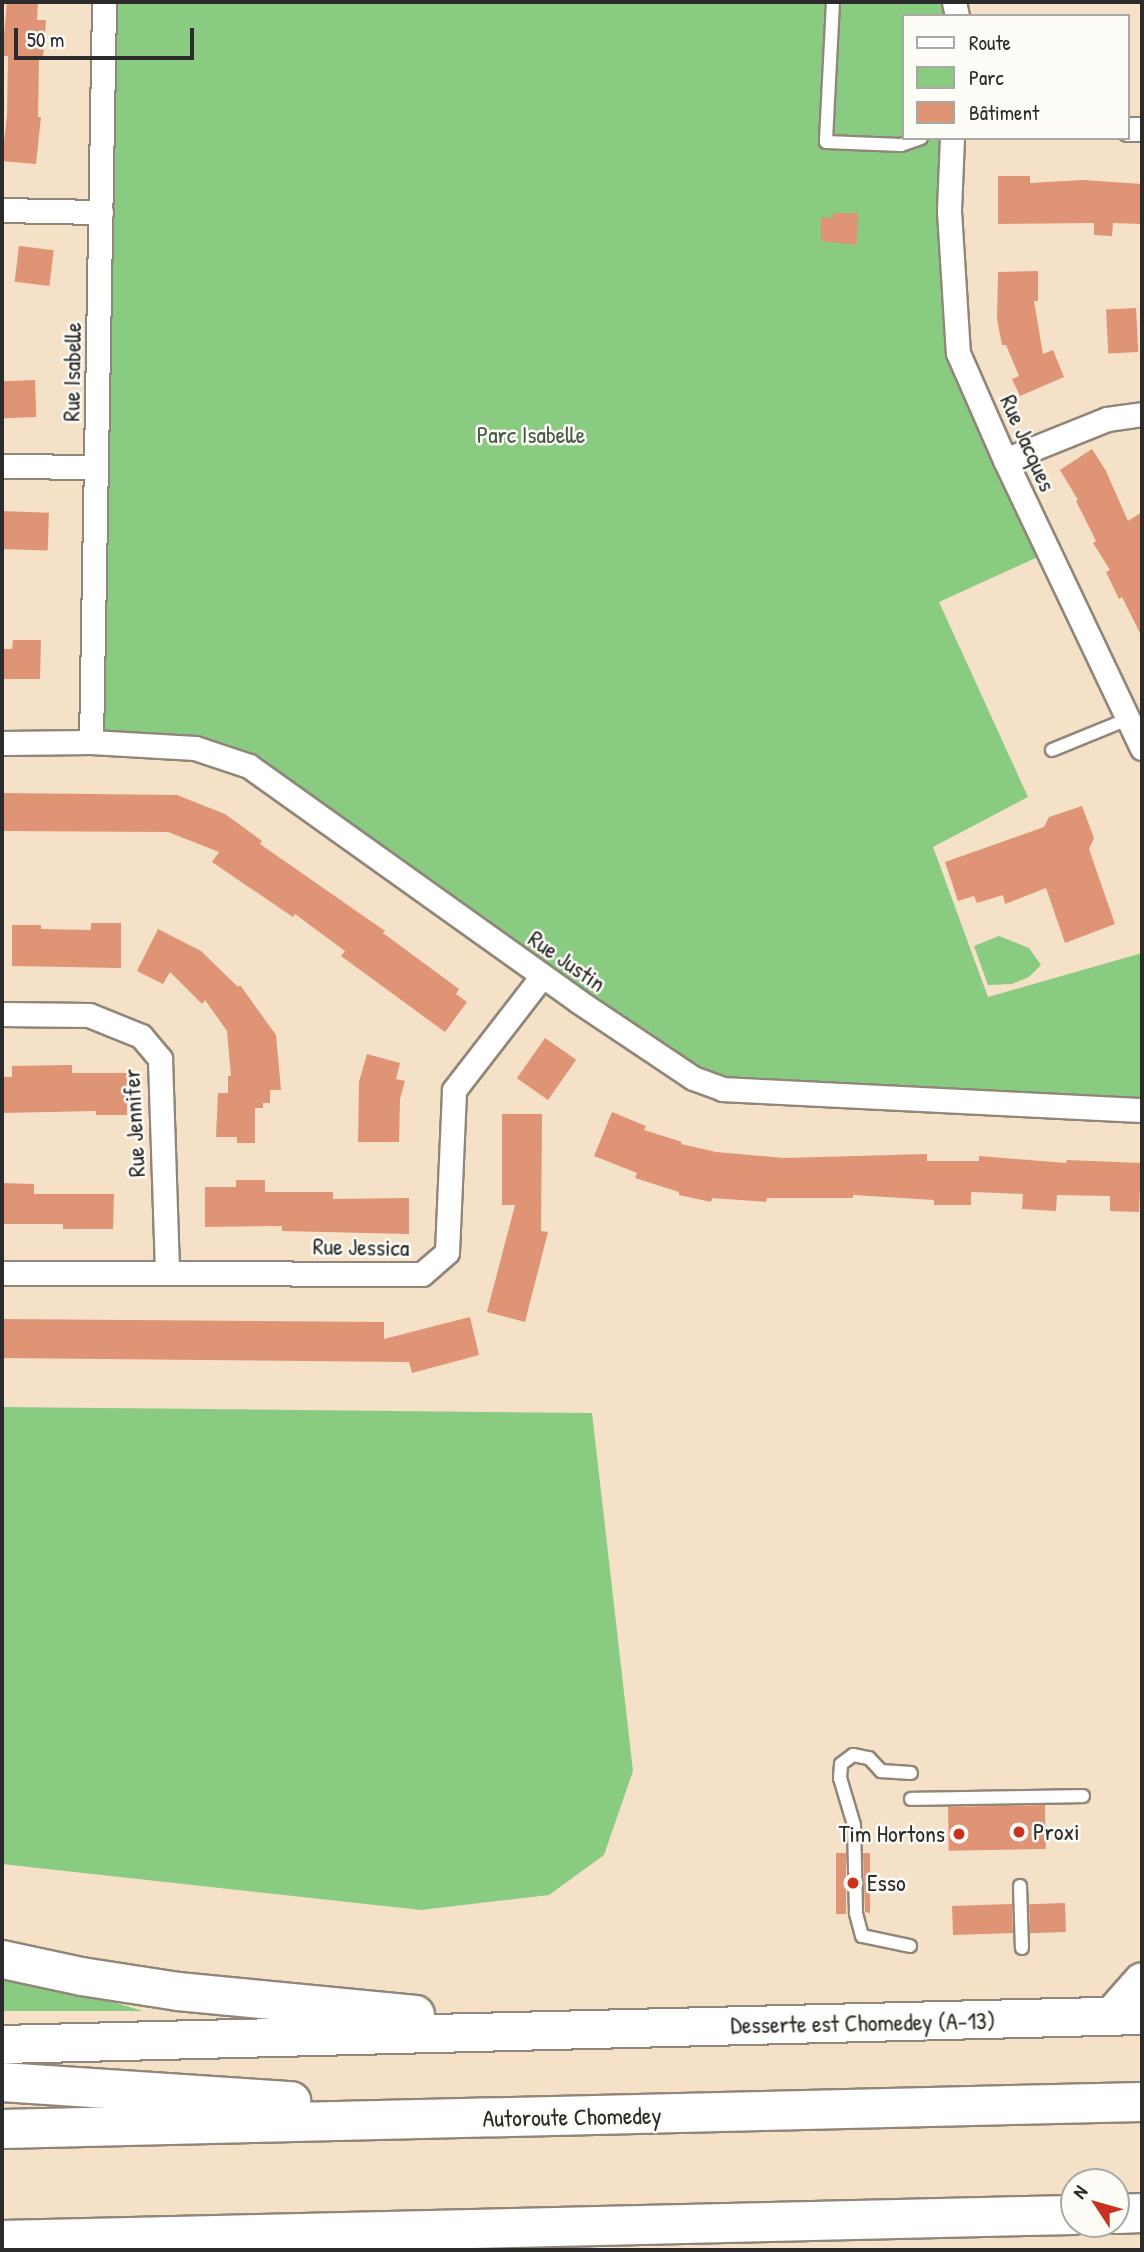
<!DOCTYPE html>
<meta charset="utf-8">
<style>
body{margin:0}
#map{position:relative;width:1144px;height:2252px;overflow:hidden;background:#f5e1c7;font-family:"Patrick Hand",sans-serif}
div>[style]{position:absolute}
.green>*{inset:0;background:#8acb82}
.building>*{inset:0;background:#df9475;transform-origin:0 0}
.roads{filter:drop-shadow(2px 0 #908679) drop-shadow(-2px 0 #908679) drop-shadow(0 2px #908679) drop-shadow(0 -2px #908679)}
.service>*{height:12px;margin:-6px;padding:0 6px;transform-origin:6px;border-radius:6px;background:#fff}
.minor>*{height:23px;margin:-11.5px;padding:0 11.5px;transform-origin:11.5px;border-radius:11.5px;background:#fff}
.primary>*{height:37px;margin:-18.5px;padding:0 18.5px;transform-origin:18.5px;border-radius:18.5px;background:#fff}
.motorway>*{height:38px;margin:-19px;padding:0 19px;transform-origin:19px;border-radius:19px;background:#fff}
.dots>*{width:19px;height:19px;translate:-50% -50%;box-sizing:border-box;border:4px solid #fdfcf7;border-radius:50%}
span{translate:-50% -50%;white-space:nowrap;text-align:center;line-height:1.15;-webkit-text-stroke:5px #fdfcf7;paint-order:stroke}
.street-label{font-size:24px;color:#2b2b2b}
.park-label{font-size:24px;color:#485b45}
.poi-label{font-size:24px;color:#2b2b2b}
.left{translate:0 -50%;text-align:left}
.right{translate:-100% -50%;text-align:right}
.frame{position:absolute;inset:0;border:4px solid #2b2b2b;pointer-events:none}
.legend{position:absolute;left:902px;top:14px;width:228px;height:126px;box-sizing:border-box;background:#fdfcf7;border:2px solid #a9a8a5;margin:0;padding:9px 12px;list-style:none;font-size:21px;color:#2b2b2b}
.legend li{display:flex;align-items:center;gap:14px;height:35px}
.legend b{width:35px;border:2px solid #a9a8a5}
.north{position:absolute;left:1060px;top:2168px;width:70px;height:70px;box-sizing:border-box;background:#fdfcf7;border:2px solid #a9a8a5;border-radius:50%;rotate:306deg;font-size:19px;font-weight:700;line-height:28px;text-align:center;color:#2b2b2b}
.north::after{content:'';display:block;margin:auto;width:24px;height:32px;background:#c8321e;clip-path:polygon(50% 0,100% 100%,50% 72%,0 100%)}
.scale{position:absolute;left:14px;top:28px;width:180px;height:32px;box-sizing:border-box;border:4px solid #2b2b2b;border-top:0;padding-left:9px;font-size:21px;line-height:24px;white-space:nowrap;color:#2b2b2b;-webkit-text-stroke:5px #fdfcf7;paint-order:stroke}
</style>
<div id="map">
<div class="green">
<div style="clip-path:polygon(105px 2px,954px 2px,957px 16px,904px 16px,904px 138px,953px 138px,958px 353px,1049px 552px,939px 602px,1028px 797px,933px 847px,988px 997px,1142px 953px,1142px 1108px,756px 1082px,711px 1075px,578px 1001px,249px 766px,91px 742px)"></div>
<div style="clip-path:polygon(999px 936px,1029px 948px,1041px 965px,1029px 977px,1012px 984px,988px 985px,974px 946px)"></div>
<div style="clip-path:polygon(2px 1407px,592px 1413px,633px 1771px,604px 1855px,549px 1895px,421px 1910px,2px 1864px)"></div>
<div style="clip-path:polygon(2px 1980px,100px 1998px,143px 2011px,2px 2011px)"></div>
</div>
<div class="building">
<div style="clip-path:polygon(7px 2px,38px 2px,37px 20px,46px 20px,43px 59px,39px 59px,38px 117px,41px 117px,36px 164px,2px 161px,7px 115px,8px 56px,2px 56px)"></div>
<div style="clip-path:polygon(998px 176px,1030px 176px,1030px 183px,1083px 180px,1142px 184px,1142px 224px,1113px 223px,1112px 236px,1094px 235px,1094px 223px,998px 224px)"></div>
<div style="clip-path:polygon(833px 213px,858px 213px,857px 245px,821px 241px,821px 217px,833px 218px)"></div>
<div style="left:19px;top:246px;width:35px;height:36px;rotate:7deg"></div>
<div style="clip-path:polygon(1038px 271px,1038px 301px,1034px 301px,1043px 354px,1053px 350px,1064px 377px,1020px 396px,1012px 379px,1019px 376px,1006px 345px,1002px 345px,997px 319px,998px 272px)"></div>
<div style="left:1136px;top:308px;width:44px;height:30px;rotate:87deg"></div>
<div style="left:35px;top:380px;width:37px;height:33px;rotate:88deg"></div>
<div style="clip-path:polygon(1092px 449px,1106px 471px,1128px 521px,1142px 512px,1142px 637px,1122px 597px,1119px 599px,1106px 572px,1110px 570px,1093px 543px,1096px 541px,1076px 501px,1078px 500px,1060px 470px)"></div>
<div style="left:2px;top:511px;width:47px;height:38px;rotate:2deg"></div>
<div style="clip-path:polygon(13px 640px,41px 640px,40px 679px,2px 679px,2px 649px,12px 649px)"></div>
<div style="clip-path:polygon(2px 793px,177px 795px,225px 814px,262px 841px,260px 844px,385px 931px,383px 933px,459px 989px,456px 994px,467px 1002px,445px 1032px,341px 956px,345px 951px,295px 914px,293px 917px,212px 862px,219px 852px,168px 832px,2px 831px)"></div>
<div style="clip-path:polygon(1082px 806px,1094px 838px,1089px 849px,1115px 924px,1065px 943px,1046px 888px,1005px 904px,1003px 895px,977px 903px,974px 896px,958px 901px,945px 862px,1044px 827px,1049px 817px)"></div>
<div style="clip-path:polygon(91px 923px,121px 923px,121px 968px,12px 966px,12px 925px,41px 925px,41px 929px,91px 930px)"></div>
<div style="clip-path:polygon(158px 929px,201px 951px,238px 987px,240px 985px,276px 1035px,281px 1090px,270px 1090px,270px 1103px,263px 1103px,263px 1108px,255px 1108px,255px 1143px,237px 1143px,237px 1137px,216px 1137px,218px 1093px,228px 1093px,228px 1076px,231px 1076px,227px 1031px,205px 1000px,202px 1004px,170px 972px,163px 984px,137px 971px)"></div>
<div style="left:545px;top:1038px;width:38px;height:49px;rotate:35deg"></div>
<div style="clip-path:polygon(367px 1054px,400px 1063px,396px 1079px,405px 1081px,400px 1099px,399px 1142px,358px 1142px,359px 1082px)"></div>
<div style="clip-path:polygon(72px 1065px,72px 1073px,127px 1073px,127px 1115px,96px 1115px,96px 1111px,2px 1113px,2px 1077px,12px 1077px,12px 1066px)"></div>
<div style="clip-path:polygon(612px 1112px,646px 1126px,644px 1130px,682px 1142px,681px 1144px,716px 1152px,784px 1158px,927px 1154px,927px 1161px,979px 1161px,979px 1156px,1066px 1163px,1067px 1160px,1141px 1163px,1139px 1212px,1110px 1211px,1110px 1196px,1057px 1195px,1056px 1211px,1022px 1209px,1023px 1194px,971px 1192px,971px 1205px,934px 1205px,934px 1200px,853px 1195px,853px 1198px,767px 1198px,766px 1202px,712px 1198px,711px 1202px,679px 1195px,679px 1192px,635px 1178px,637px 1173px,594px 1156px)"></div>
<div style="clip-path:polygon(502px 1114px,542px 1114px,541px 1231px,548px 1232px,525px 1322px,487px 1312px,515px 1205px,502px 1205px)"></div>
<div style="clip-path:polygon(236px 1180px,265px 1180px,265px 1192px,333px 1192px,333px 1199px,409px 1198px,409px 1234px,282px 1231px,282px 1226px,205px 1227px,205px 1187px,236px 1187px)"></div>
<div style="clip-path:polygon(2px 1183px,34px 1184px,34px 1194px,114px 1194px,113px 1229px,63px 1229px,63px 1224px,2px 1224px)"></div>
<div style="clip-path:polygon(470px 1317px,479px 1355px,412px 1373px,409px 1362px,2px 1358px,2px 1319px,384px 1322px,384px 1339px)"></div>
<div style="left:1045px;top:1805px;width:44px;height:97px;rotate:89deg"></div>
<div style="left:836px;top:1853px;width:10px;height:61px"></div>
<div style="clip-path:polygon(863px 1853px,870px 1853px,870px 1913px,865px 1912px)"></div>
<div style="left:1065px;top:1903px;width:29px;height:36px;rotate:88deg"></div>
<div style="left:1012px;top:1904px;width:29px;height:60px;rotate:88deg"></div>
</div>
<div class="roads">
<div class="service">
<div style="left:833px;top:2px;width:140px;rotate:92.9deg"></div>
<div style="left:826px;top:142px;width:75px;rotate:2.3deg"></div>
<div style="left:901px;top:145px;width:21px;rotate:-19deg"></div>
<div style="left:1052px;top:750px;width:82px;rotate:-22.2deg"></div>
<div style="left:911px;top:1799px;width:172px;rotate:-1deg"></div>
<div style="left:1020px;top:1886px;width:62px;rotate:88.2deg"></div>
<div style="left:910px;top:1946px;width:49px;rotate:-168.2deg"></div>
<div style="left:862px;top:1936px;width:24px;rotate:-105deg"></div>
<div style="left:856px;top:1913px;width:88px;rotate:-91.3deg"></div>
<div style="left:854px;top:1825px;width:49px;rotate:-106.6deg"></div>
<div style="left:840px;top:1778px;width:14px;rotate:-86deg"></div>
<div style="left:841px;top:1764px;width:15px;rotate:-37deg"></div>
<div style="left:853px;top:1755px;width:16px;rotate:11deg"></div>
<div style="left:869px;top:1758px;width:18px;rotate:47deg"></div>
<div style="left:881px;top:1771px;width:30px;rotate:4deg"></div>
</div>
<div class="minor">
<div style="left:954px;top:2px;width:14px;rotate:78deg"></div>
<div style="left:1128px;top:129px;width:14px"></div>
<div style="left:952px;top:138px;width:73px;rotate:92.4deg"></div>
<div style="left:949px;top:211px;width:142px;rotate:86.4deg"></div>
<div style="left:958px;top:353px;width:117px;rotate:66.3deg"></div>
<div style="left:1005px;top:460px;width:319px;rotate:64.6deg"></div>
<div style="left:2px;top:210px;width:99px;rotate:1.2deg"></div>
<div style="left:1005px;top:460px;width:110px;rotate:-21.9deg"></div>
<div style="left:1107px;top:419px;width:35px;rotate:-8deg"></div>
<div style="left:2px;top:466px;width:94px;rotate:0.6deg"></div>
<div style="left:91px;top:742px;width:740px;rotate:-88.99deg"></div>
<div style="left:2px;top:743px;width:89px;rotate:-0.6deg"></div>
<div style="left:91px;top:742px;width:104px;rotate:3.3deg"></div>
<div style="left:195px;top:748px;width:57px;rotate:18.4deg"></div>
<div style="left:249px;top:766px;width:404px;rotate:35.5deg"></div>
<div style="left:578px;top:1001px;width:138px;rotate:33.8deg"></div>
<div style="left:693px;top:1078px;width:32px;rotate:20deg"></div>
<div style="left:723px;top:1089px;width:420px;rotate:2.9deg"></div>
<div style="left:2px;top:1014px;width:87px;rotate:0.7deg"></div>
<div style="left:89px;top:1015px;width:56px;rotate:22deg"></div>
<div style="left:141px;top:1036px;width:30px;rotate:50deg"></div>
<div style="left:160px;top:1059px;width:212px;rotate:88.1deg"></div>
<div style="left:2px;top:1273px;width:420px;rotate:0.1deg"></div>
<div style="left:422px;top:1274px;width:33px;rotate:-41deg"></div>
<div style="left:447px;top:1252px;width:162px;rotate:-87.5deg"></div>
<div style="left:454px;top:1090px;width:144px;rotate:-52.3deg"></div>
</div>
<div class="primary">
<div style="left:2px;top:1959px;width:81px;rotate:12.1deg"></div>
<div style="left:81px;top:1976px;width:98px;rotate:8.8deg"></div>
<div style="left:178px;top:1991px;width:238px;rotate:5.5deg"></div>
<div style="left:1112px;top:2015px;width:45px;rotate:-48.6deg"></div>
<div style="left:2px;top:2044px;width:1140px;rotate:-1.46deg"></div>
</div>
<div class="motorway">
<div style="left:2px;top:2082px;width:290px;rotate:3.8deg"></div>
<div style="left:2px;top:2129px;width:1140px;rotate:-1.36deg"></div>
<div style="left:1116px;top:2214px;width:26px;rotate:-2deg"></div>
<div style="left:2px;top:2240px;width:1072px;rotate:-1.34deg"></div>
</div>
</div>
<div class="dots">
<div style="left:1019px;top:1832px;background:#c8321e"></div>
<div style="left:959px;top:1834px;background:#c8321e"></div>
<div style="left:853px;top:1883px;background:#c8321e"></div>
</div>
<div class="street-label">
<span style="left:72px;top:372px;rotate:-89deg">Rue Isabelle</span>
<span style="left:1028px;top:443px;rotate:66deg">Rue Jacques</span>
<span style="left:567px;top:961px;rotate:35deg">Rue Justin</span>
<span style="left:134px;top:1123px;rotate:-93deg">Rue Jennifer</span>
<span style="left:361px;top:1247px;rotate:1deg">Rue Jessica</span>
<span style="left:863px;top:2023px;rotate:-1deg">Desserte est Chomedey (A-13)</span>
<span style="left:572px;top:2117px;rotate:-1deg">Autoroute Chomedey</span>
</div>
<div class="park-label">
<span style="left:531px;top:435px">Parc Isabelle</span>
</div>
<div class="poi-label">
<span class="left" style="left:1033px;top:1832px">Proxi</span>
<span class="right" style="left:945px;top:1834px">Tim Hortons</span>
<span class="left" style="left:867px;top:1883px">Esso</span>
</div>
<div class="frame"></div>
<ul class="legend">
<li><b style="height:9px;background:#fff"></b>Route</li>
<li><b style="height:19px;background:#8acb82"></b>Parc</li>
<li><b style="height:19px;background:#df9475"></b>Bâtiment</li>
</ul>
<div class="north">N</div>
<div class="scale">50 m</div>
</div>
